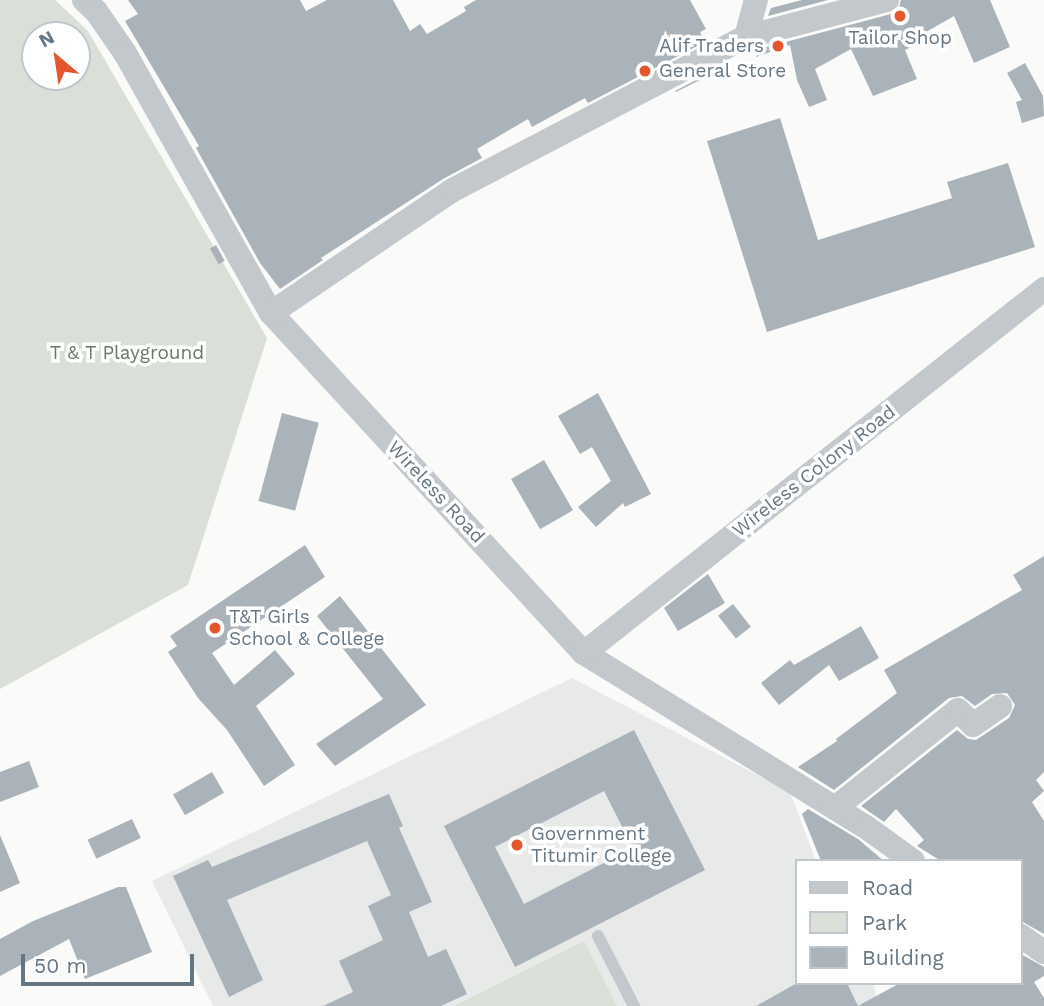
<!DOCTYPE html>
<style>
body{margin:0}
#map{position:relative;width:1044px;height:1006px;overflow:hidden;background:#fafaf8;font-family:"Work Sans",sans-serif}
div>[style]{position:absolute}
.built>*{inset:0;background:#e8e9e9}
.green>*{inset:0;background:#dadfd7}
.building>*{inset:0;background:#aab3b9;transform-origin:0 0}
.lane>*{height:12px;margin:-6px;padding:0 6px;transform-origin:6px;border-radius:6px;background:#c3c8cc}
.street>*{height:24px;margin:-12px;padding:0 12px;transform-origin:12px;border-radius:12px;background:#c3c8cc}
.dots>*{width:19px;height:19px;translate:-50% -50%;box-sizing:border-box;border:4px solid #fff;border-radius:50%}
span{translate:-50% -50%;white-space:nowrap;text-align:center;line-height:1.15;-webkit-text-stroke:7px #fff;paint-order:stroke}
.poi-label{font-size:19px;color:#657683}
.right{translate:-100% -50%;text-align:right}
.left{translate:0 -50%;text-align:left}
.park-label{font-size:19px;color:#687a64}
.street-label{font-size:19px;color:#657683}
.legend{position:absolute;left:795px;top:859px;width:228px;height:126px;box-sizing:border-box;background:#fff;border:2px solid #c1c8cd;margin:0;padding:9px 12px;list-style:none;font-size:21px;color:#657683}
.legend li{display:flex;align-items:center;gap:14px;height:35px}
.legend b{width:35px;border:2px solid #c1c8cd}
.north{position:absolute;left:21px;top:21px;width:70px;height:70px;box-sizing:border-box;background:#fff;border:2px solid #c1c8cd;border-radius:50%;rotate:331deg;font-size:19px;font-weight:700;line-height:28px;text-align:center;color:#657683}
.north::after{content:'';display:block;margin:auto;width:24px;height:32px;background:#e4572e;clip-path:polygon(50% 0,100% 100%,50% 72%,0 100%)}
.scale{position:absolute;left:21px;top:954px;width:173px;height:32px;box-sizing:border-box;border:4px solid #657683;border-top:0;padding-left:9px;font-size:21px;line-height:24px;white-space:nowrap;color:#657683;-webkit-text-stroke:5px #fff;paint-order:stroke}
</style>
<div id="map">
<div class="built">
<div style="clip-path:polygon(572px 678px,790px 792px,816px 861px,797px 861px,797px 983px,873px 983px,879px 1006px,213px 1006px,152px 881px)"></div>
</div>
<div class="green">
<div style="clip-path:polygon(evenodd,0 0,55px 0,88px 31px,267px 338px,188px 585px,0 689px,0 0,35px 35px,77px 35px,77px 77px,35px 77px,35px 35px)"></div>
<div style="clip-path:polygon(584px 941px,617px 1006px,454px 1006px)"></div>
</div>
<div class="building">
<div style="clip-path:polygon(128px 0,300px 0,306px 11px,327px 0,393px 0,410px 31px,420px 24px,427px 34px,466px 11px,464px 7px,476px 0,690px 0,706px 29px,700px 32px,705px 42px,588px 103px,585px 98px,532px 127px,528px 119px,477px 149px,482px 158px,443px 179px,321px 258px,323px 260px,280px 289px,260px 263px,196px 148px,199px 146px,125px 21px,138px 14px)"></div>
<div style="clip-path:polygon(802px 0,828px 0,768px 16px,771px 8px)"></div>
<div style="clip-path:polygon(901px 0,990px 0,1010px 47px,974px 63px,954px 16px,919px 36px,922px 42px,905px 50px,917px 79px,873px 96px,851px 49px,815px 69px,827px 100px,809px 107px,797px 80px,790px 45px,756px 57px,759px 49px,891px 14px,898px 10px)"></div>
<div style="clip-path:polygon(1025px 63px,1043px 96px,1044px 116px,1022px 123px,1016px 102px,1022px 100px,1007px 73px)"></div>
<div style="clip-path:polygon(719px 68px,720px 70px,676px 92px,675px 91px)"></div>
<div style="clip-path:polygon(780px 118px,818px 240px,952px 198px,947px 182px,1008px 163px,1035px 247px,767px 332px,707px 141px)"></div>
<div style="left:216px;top:245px;width:18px;height:7px;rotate:61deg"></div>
<div style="clip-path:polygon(598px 393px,651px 494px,625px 507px,623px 503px,596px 527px,578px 507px,611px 481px,592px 447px,580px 454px,558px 416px)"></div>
<div style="left:282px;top:413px;width:38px;height:91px;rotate:15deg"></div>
<div style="left:544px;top:460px;width:58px;height:38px;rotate:60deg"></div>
<div style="clip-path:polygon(305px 545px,325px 577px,212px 653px,234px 685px,275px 650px,295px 674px,256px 706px,295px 765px,264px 786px,227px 730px,198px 698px,168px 652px,177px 646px,170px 636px)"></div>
<div style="clip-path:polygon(1044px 556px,1044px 772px,1036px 780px,1044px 791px,1032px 802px,1044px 821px,1044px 934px,1021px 921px,1021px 861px,941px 861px,917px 846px,924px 840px,896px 809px,884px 822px,861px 806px,957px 730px,968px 739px,976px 740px,1009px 718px,1015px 705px,1007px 693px,992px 694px,975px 706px,962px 696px,949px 698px,834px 790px,798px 767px,837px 741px,836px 739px,897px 693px,884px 670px,1022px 590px,1013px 575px)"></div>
<div style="clip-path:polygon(708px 574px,725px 603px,678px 631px,664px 608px)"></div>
<div style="clip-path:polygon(340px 596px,426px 705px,335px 766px,316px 744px,383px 699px,317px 616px)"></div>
<div style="left:733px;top:604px;width:29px;height:19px;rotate:52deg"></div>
<div style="clip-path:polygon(861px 626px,879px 658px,839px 681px,829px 665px,779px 705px,761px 683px,790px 660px,794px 665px)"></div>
<div style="clip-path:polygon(evenodd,634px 730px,705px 870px,515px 967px,444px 826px,634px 730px,604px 791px,633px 848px,524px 904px,495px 847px,604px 791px)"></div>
<div style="clip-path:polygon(29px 761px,39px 787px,0 802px,0 772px)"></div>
<div style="left:212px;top:772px;width:24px;height:45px;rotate:60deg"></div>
<div style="clip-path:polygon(389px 794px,403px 826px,399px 828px,432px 902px,409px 912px,428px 957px,446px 949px,467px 994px,441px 1006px,323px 1006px,353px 992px,339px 961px,383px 940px,368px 906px,391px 895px,367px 841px,227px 900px,263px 980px,229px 997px,173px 876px,208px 860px,212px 867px)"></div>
<div style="clip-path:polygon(808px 809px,858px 839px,884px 861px,821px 861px,802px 814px)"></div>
<div style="left:132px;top:819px;width:21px;height:49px;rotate:65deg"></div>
<div style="clip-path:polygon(0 835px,20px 883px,0 892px)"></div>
<div style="clip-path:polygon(118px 887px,126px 887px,152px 952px,85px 979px,69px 939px,0 976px,0 939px,33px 921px)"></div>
<div style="clip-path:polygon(1021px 954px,1044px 967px,1044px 976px,1034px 982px,1044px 998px,1044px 1006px,858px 1006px,900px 983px,1021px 983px)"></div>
<div style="clip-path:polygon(797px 983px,847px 983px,858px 1006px,756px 1006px)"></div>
</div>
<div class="lane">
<div style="left:598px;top:936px;width:79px;rotate:62.8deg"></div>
</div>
<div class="street">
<div style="left:84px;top:0;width:16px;rotate:43deg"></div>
<div style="left:96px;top:11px;width:51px;rotate:55.4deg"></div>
<div style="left:125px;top:53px;width:298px;rotate:60.7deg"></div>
<div style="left:271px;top:313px;width:462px;rotate:47.4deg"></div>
<div style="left:584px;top:653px;width:331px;rotate:31.7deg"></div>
<div style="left:866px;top:827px;width:58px;rotate:35.9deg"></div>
<div style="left:746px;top:37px;width:146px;rotate:-14.7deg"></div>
<div style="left:271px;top:313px;width:217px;rotate:-34.1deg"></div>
<div style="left:451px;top:191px;width:333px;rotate:-27.6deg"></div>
<div style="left:746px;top:37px;width:38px;rotate:-75deg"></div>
<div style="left:584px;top:653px;width:587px;rotate:-38.35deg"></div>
<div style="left:835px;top:808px;width:157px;rotate:-38.5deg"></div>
<div style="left:958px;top:710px;width:21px;rotate:45deg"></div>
<div style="left:973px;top:725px;width:33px;rotate:-35deg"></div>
<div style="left:1021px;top:936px;width:28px;rotate:35deg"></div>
</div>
<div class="dots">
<div style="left:900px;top:16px;background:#e4572e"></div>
<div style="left:778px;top:46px;background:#e4572e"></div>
<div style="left:645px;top:71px;background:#e4572e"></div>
<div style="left:215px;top:628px;background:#e4572e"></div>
<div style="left:517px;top:845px;background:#e4572e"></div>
</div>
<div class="poi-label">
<span style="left:900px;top:38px">Tailor Shop</span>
<span class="right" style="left:764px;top:46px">Alif Traders</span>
<span class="left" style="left:659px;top:71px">General Store</span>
<span class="left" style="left:229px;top:628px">T&amp;T Girls<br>School &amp; College</span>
<span class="left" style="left:531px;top:845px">Government<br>Titumir College</span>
</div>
<div class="park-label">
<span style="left:127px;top:353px">T &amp; T Playground</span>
</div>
<div class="street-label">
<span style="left:814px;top:471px;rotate:-38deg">Wireless Colony Road</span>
<span style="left:436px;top:492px;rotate:47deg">Wireless Road</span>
</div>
<ul class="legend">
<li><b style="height:9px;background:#c3c8cc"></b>Road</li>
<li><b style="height:19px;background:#dadfd7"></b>Park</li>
<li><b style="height:19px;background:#aab3b9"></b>Building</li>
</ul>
<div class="north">N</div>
<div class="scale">50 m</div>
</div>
